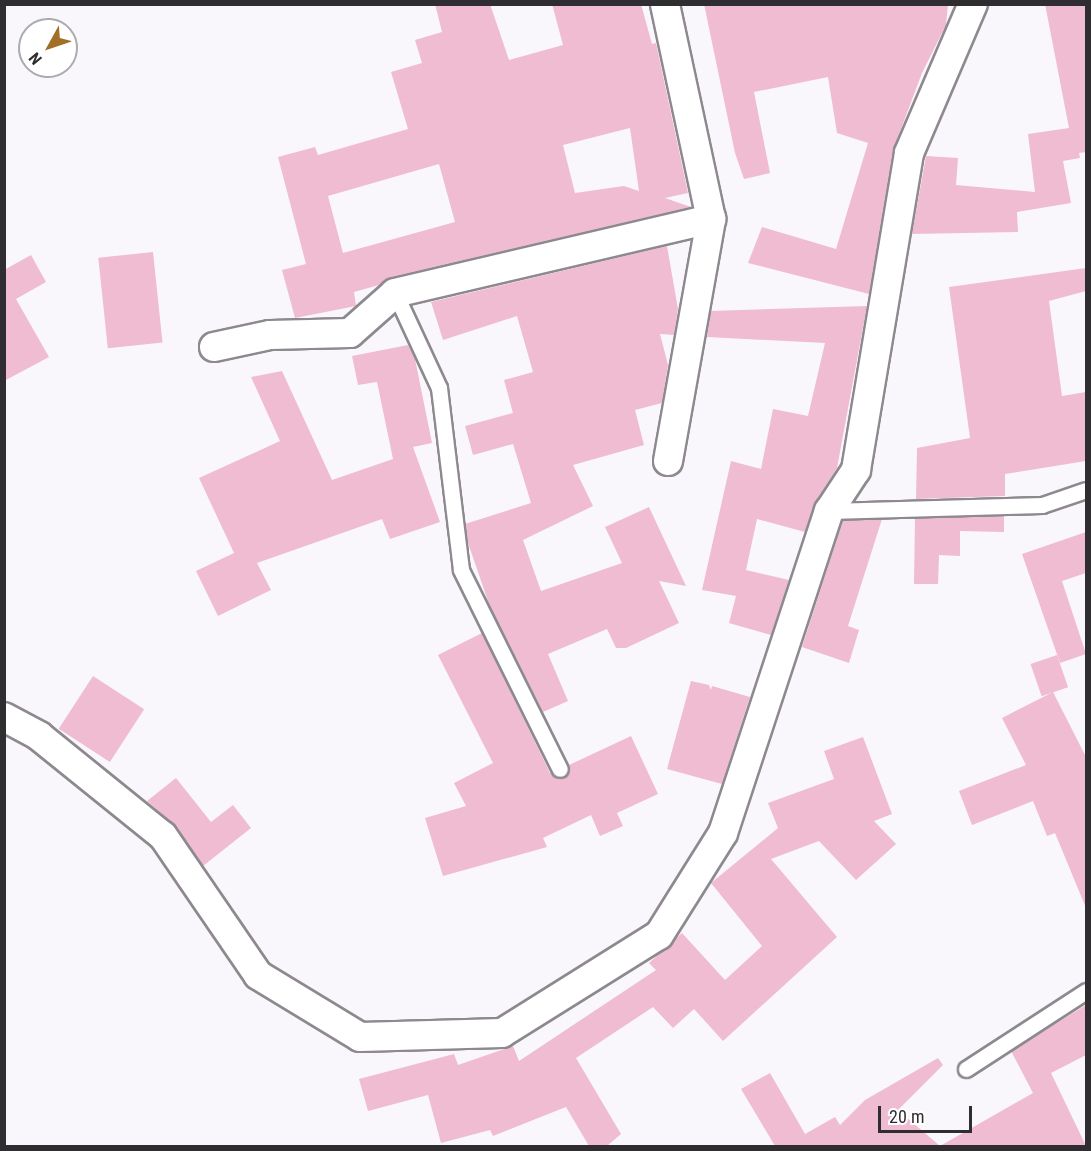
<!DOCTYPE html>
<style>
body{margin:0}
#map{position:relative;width:1091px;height:1151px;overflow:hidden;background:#faf7fc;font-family:"Roboto Condensed",sans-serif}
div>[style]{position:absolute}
.building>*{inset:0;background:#efbcd1;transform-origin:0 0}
.roads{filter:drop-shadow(2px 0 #8d898e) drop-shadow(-2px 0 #8d898e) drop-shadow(0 2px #8d898e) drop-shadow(0 -2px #8d898e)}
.lane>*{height:15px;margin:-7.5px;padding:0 7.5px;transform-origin:7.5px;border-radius:7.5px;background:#fff}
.street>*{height:28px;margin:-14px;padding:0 14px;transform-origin:14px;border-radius:14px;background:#fff}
span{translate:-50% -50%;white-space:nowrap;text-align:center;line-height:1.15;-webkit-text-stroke:4.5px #fff;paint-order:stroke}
.frame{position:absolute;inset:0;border:6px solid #2f2d2f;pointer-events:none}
.north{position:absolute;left:18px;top:18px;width:60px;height:60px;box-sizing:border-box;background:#fff;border:2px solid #acabac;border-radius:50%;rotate:230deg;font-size:16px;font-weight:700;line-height:24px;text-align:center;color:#2f2d2f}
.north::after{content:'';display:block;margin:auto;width:21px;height:27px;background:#a17025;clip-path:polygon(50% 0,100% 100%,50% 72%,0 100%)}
.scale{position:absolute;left:878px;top:1106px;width:94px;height:27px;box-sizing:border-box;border:3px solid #2f2d2f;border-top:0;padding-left:8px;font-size:18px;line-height:21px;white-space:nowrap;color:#2f2d2f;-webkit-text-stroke:4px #fff;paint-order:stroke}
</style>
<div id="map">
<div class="building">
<div style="clip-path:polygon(evenodd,435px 4px,490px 4px,509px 60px,563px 45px,552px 4px,641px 4px,652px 44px,656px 43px,688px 193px,665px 198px,691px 207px,391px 277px,379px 285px,354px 292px,356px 306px,295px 318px,282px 270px,306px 264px,278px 157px,315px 147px,318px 155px,408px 129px,391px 72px,422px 63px,415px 40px,442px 32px,435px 4px,630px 128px,639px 191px,624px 186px,575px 193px,563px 145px,630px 128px,435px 4px,439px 164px,455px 222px,343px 253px,328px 196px,439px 164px)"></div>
<div style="clip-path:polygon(704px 4px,948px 4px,946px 25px,922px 73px,893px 150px,869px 294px,748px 263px,762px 227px,836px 249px,868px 143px,837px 133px,828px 77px,754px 92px,770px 173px,744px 179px,735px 153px)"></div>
<div style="clip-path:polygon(1045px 4px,1086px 4px,1086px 152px,1079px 153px,1080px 158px,1063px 161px,1071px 203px,1017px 212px,1018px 232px,912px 234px,926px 156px,958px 158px,956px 185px,1035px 192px,1028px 134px,1069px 128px)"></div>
<div style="clip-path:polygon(667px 246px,678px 309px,674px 335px,660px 334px,668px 365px,662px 403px,635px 410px,644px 445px,573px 465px,593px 506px,523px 540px,541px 591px,622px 563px,605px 527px,649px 507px,686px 586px,659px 581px,679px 623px,626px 648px,616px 648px,607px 629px,548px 654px,568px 701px,543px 712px,489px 604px,468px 543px,465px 524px,531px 503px,513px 444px,473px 455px,465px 426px,513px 413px,504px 380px,533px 372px,517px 316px,443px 340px,431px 302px)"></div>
<div style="left:153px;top:252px;width:91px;height:55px;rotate:84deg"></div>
<div style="clip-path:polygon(31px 255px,46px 282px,16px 299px,49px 357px,4px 381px,4px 270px)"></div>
<div style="clip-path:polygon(1086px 268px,1086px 291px,1049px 301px,1062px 396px,1086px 392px,1086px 461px,1005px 474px,1005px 496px,916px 499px,917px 448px,970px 438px,949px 287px)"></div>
<div style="clip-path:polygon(867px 306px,837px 468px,815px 502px,805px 532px,757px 519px,746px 570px,789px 580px,771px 635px,729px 623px,736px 596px,702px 590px,731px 461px,761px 469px,773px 409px,808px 416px,825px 343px,707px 337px,711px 311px)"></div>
<div style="clip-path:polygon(408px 345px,415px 359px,432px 443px,413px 447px,440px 522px,390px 539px,382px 519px,257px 563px,271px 590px,218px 616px,196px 571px,234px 553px,199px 478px,280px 441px,251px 377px,282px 371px,332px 480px,393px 459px,377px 382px,358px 385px,352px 356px)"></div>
<div style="clip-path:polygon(1004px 516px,1004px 532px,960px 531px,960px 556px,939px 555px,938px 584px,914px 584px,915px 518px)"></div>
<div style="clip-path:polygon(882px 519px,848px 626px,859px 630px,849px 663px,802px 647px,843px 520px)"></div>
<div style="clip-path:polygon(1086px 532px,1086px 573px,1062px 581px,1086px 654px,1060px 663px,1022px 554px)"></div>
<div style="clip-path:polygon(482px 633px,550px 773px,564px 778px,569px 765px,631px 736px,658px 794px,617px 813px,623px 826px,600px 836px,591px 815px,543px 838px,547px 847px,443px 876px,425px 818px,466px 806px,454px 783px,493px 763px,438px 655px)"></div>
<div style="left:1057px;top:655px;width:34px;height:28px;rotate:71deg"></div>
<div style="left:93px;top:676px;width:61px;height:63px;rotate:33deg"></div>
<div style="clip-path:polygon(691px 681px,709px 685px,711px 690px,712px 686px,750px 697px,722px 784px,667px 769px)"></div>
<div style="clip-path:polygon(1053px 692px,1086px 757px,1086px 908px,1055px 833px,1047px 836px,1033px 801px,972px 825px,959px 791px,1026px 765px,1002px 718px)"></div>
<div style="clip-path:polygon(863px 737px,892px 814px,874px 821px,896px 844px,856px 880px,819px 841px,771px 859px,837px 937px,723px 1041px,694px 1009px,673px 1028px,653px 1007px,576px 1058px,621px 1134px,607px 1146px,589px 1146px,566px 1107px,493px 1136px,490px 1130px,441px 1143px,428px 1095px,368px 1111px,359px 1079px,454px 1054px,458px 1065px,513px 1046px,519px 1061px,656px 970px,649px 963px,682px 933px,725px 980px,762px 946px,711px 883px,778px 828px,768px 803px,834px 779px,824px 751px)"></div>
<div style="clip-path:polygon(176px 778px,211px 822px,233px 805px,251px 828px,203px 866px,176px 826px,147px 801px)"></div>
<div style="clip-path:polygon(1086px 1005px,1086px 1055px,1051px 1073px,1086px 1146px,775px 1146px,741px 1089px,770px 1073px,805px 1134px,835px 1117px,840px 1125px,865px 1100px,938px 1058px,943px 1065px,898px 1110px,940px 1146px,1033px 1093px,1011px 1051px)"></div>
</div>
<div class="roads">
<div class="lane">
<div style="left:395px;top:293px;width:105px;rotate:65.1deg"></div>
<div style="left:439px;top:388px;width:183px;rotate:83.1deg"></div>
<div style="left:461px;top:570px;width:222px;rotate:63.6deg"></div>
<div style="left:829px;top:511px;width:213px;rotate:-1.6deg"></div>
<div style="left:1042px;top:505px;width:46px;rotate:-18.8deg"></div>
<div style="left:966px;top:1069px;width:143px;rotate:-33deg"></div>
</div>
<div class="street">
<div style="left:214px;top:347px;width:57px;rotate:-12.1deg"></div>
<div style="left:270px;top:335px;width:80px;rotate:-1.4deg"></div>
<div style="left:350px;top:333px;width:60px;rotate:-41.6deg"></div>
<div style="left:395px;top:293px;width:325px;rotate:-13.2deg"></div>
<div style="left:711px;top:219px;width:220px;rotate:-102.1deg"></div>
<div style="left:668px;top:461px;width:246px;rotate:-79.9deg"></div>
<div style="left:4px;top:717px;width:40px;rotate:28deg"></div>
<div style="left:39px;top:736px;width:159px;rotate:38.9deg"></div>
<div style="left:163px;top:836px;width:168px;rotate:55.6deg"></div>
<div style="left:258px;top:975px;width:119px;rotate:31.3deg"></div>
<div style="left:360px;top:1037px;width:142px;rotate:-1.6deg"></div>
<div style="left:502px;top:1033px;width:185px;rotate:-32deg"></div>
<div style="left:659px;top:935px;width:120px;rotate:-57.9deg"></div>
<div style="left:723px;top:833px;width:339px;rotate:-71.8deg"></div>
<div style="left:829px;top:511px;width:49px;rotate:-56.6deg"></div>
<div style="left:856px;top:470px;width:321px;rotate:-80.5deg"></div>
<div style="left:909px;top:153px;width:162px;rotate:-66.8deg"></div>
</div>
</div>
<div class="frame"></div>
<div class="north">N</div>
<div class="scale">20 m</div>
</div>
